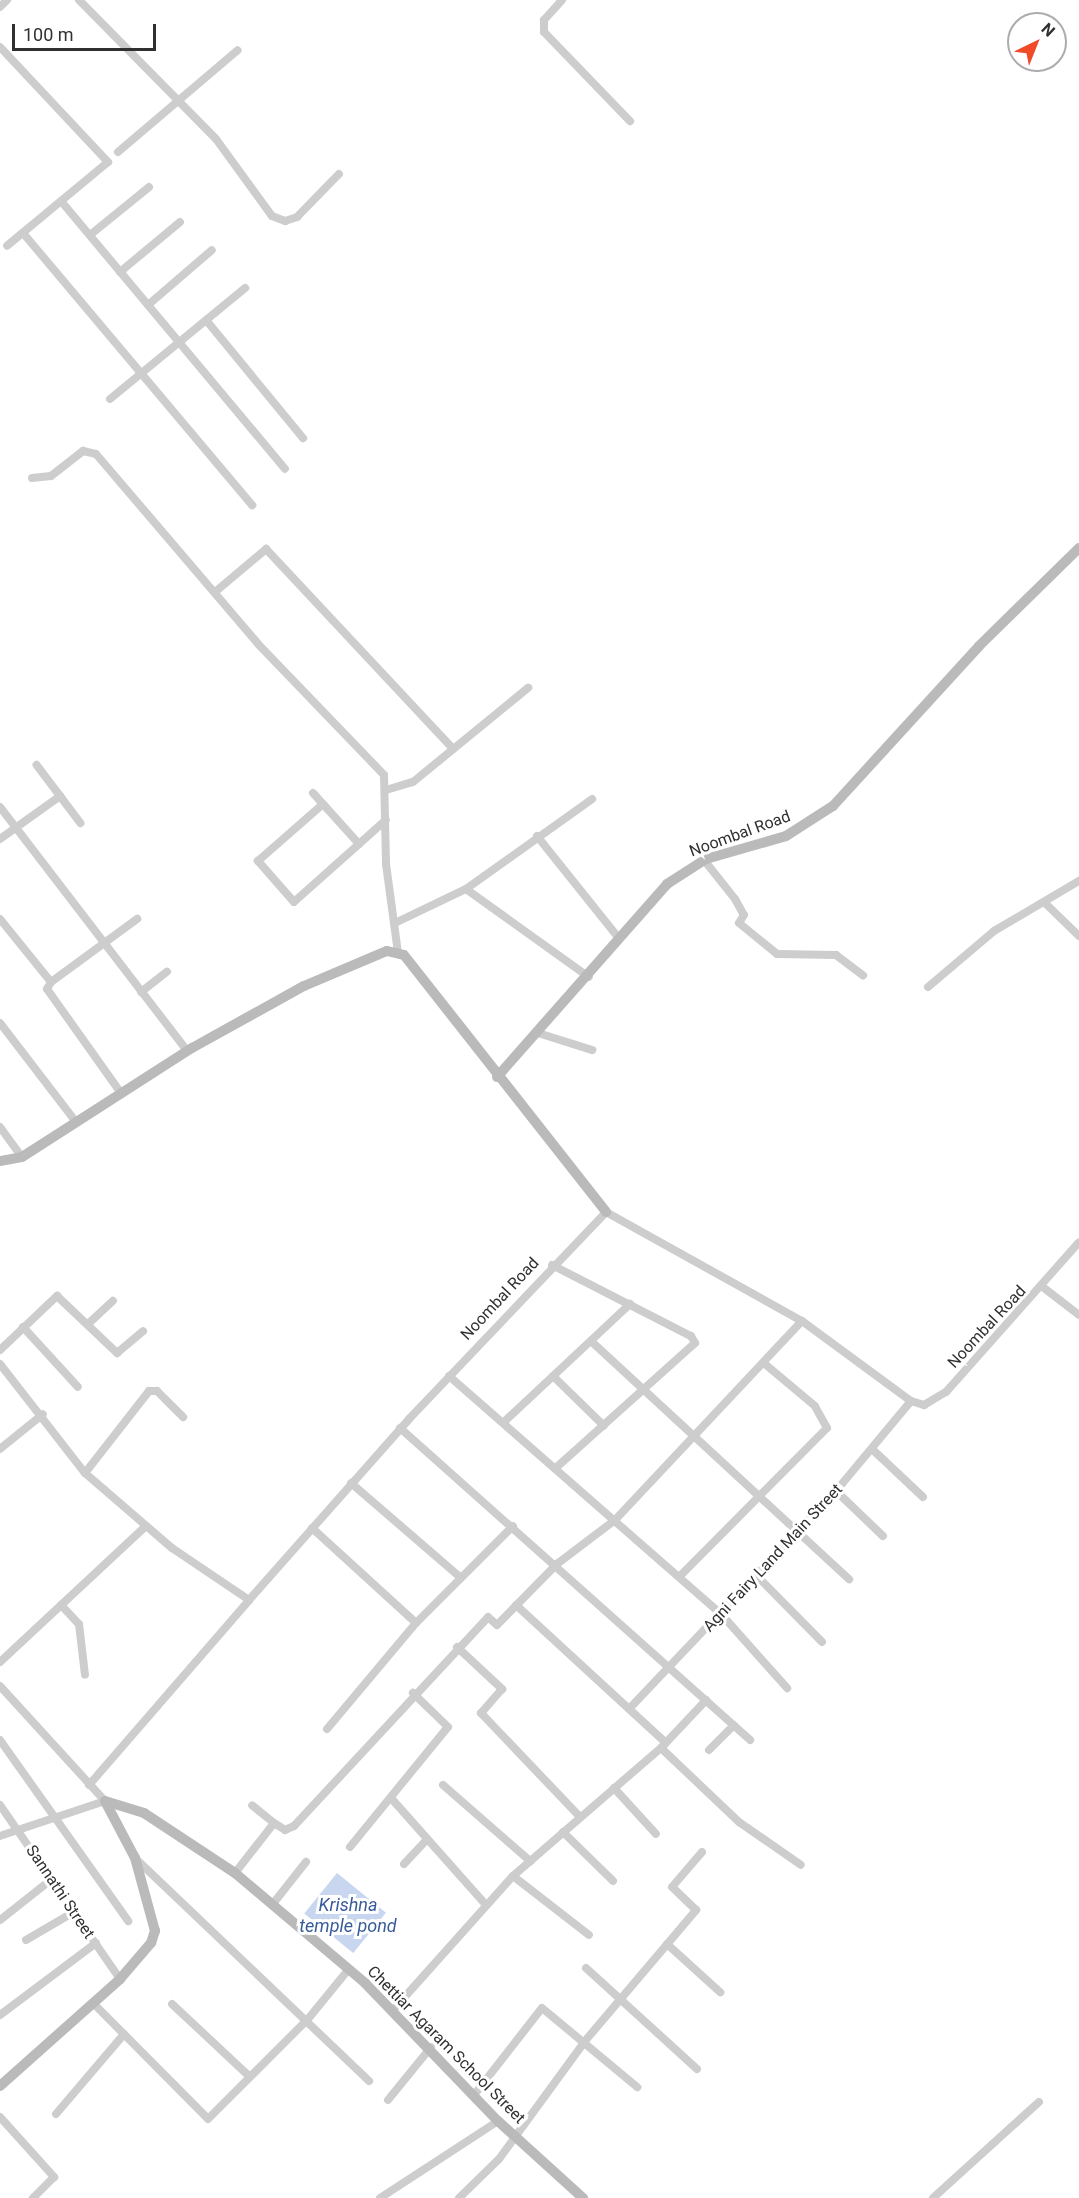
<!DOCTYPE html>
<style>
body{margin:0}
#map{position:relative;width:1079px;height:2198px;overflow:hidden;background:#fff;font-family:Roboto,sans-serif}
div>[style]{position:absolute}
.water>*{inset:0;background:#c8d6ef;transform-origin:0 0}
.street>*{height:8px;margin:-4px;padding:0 4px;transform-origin:4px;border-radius:4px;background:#cdcdcd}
.secondary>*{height:10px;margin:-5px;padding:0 5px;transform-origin:5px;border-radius:5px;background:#bababa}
span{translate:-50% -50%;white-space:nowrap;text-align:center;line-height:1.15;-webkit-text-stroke:6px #fff;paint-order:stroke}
.street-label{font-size:16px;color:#303030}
.water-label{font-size:18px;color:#385b99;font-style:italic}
.north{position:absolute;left:1007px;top:12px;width:60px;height:60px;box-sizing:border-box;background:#fff;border:2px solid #acacac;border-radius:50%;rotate:43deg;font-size:16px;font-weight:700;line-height:24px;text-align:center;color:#303030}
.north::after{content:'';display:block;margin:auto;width:21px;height:27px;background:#f14a28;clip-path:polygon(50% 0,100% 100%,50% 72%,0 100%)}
.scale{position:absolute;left:12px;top:24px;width:144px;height:27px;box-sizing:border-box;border:3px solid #303030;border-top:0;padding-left:8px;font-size:18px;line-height:21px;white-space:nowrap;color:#303030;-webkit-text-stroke:4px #fff;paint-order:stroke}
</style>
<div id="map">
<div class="water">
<div style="left:337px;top:1873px;width:63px;height:52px;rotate:39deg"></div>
</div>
<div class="street">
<div style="left:79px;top:0;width:195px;rotate:45.4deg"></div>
<div style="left:216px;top:139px;width:95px;rotate:54deg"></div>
<div style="left:272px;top:216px;width:14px;rotate:21deg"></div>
<div style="left:285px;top:221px;width:13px;rotate:-18deg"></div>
<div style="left:297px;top:217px;width:60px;rotate:-45.7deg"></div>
<div style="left:562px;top:0;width:27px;rotate:132deg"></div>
<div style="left:544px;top:20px;width:12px;rotate:90deg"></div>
<div style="left:544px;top:32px;width:124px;rotate:46deg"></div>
<div style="left:0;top:7px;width:10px;rotate:-45deg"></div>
<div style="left:0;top:47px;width:158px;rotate:46.8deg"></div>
<div style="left:108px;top:162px;width:131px;rotate:140.3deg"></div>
<div style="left:118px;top:152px;width:157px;rotate:-40.4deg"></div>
<div style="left:61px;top:201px;width:349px;rotate:50.1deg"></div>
<div style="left:23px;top:233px;width:356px;rotate:49.9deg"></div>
<div style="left:90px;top:235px;width:76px;rotate:-39.1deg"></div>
<div style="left:120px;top:272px;width:78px;rotate:-39.8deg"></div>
<div style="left:148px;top:305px;width:84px;rotate:-40.7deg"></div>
<div style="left:206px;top:320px;width:153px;rotate:50.6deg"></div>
<div style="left:110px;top:399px;width:175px;rotate:-39.4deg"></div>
<div style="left:32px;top:478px;width:19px;rotate:-6deg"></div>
<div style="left:51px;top:476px;width:41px;rotate:-38deg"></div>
<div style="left:83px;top:451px;width:13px;rotate:13deg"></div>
<div style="left:96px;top:454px;width:251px;rotate:49.5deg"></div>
<div style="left:259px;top:645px;width:180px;rotate:46.1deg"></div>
<div style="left:384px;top:775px;width:89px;rotate:88.7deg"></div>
<div style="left:386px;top:864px;width:90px;rotate:82.3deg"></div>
<div style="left:215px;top:592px;width:67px;rotate:-40.1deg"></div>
<div style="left:266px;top:549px;width:274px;rotate:46.9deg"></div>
<div style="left:386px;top:790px;width:28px;rotate:-17deg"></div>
<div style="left:413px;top:782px;width:149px;rotate:-39.3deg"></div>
<div style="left:313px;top:793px;width:15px;rotate:48deg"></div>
<div style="left:60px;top:796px;width:34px;rotate:53deg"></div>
<div style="left:0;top:807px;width:307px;rotate:52.5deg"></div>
<div style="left:537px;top:836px;width:129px;rotate:51.3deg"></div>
<div style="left:0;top:839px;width:74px;rotate:-35.6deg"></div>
<div style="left:60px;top:796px;width:39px;rotate:-127deg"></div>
<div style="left:359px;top:844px;width:87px;rotate:138.3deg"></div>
<div style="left:294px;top:902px;width:55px;rotate:-131.3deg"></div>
<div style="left:258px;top:861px;width:86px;rotate:-41.2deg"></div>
<div style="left:323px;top:804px;width:54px;rotate:48deg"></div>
<div style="left:359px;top:844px;width:36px;rotate:-42deg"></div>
<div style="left:704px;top:860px;width:50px;rotate:51.5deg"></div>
<div style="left:735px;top:899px;width:18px;rotate:61deg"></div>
<div style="left:744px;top:915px;width:9px;rotate:122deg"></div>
<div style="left:739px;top:923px;width:49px;rotate:39.2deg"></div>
<div style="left:777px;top:954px;width:59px;rotate:1deg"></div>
<div style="left:836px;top:955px;width:34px;rotate:37deg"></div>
<div style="left:466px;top:889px;width:151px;rotate:35.6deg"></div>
<div style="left:1044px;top:902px;width:49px;rotate:44.2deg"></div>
<div style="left:0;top:919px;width:81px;rotate:51deg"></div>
<div style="left:51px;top:982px;width:107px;rotate:-36.2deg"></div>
<div style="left:397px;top:922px;width:76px;rotate:-25.6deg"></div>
<div style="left:466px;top:889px;width:155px;rotate:-35.5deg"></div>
<div style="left:51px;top:982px;width:8px;rotate:120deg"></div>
<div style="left:47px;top:989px;width:128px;rotate:54.6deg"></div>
<div style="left:928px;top:987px;width:87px;rotate:-40.3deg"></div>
<div style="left:994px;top:931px;width:99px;rotate:-30.5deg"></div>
<div style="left:141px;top:992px;width:33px;rotate:-38deg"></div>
<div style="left:0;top:1023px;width:125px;rotate:52.5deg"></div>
<div style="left:538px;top:1033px;width:57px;rotate:17.5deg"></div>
<div style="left:0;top:1127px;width:37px;rotate:54deg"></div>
<div style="left:552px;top:1265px;width:156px;rotate:27.1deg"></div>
<div style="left:691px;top:1336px;width:8px;rotate:60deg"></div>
<div style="left:695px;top:1343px;width:186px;rotate:138.1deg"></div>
<div style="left:1044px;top:1288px;width:44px;rotate:37.6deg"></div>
<div style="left:88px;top:1324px;width:34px;rotate:-43deg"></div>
<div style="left:23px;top:1327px;width:81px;rotate:47.5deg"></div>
<div style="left:592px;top:1342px;width:350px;rotate:42.7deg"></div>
<div style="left:0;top:1350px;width:79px;rotate:-43.5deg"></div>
<div style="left:57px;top:1296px;width:83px;rotate:43.5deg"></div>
<div style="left:117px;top:1353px;width:34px;rotate:-40deg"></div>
<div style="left:0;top:1364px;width:138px;rotate:52.1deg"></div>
<div style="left:85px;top:1473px;width:115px;rotate:40.8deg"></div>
<div style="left:172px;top:1548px;width:93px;rotate:34deg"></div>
<div style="left:249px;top:1600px;width:242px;rotate:-48.5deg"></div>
<div style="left:409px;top:1419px;width:286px;rotate:-46.4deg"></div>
<div style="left:606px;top:1212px;width:224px;rotate:29.1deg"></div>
<div style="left:802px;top:1321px;width:135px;rotate:36.3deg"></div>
<div style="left:911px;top:1401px;width:14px;rotate:17deg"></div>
<div style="left:924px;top:1405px;width:26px;rotate:-31deg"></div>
<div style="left:946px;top:1392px;width:200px;rotate:-48.4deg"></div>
<div style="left:449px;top:1376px;width:363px;rotate:41.2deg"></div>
<div style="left:722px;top:1615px;width:98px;rotate:48.3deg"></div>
<div style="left:553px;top:1376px;width:71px;rotate:44.4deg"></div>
<div style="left:506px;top:1420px;width:170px;rotate:-43.1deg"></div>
<div style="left:400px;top:1428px;width:469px;rotate:41.7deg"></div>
<div style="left:0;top:1449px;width:55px;rotate:-39.1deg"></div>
<div style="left:872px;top:1449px;width:70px;rotate:43.3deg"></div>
<div style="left:85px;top:1473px;width:104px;rotate:-52deg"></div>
<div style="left:149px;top:1391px;width:8px"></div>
<div style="left:157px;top:1391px;width:37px;rotate:45deg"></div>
<div style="left:351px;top:1483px;width:145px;rotate:40.8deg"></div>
<div style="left:836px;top:1491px;width:65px;rotate:43.8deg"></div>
<div style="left:312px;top:1528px;width:141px;rotate:42.4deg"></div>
<div style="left:416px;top:1623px;width:137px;rotate:-45deg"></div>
<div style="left:756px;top:1575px;width:94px;rotate:45.4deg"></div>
<div style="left:679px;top:1577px;width:210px;rotate:-45.2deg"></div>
<div style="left:827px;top:1428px;width:25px;rotate:-119deg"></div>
<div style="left:815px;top:1406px;width:65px;rotate:-140deg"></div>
<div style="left:61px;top:1605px;width:26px;rotate:47deg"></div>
<div style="left:79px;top:1624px;width:51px;rotate:83.3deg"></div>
<div style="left:516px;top:1605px;width:202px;rotate:42.6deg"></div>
<div style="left:457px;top:1647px;width:62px;rotate:43deg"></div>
<div style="left:502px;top:1689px;width:32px;rotate:131deg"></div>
<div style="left:481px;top:1713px;width:144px;rotate:46.4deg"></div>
<div style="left:0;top:1662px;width:198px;rotate:-43deg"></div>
<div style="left:0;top:1686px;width:156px;rotate:47.6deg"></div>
<div style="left:105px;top:1801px;width:111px;rotate:161.6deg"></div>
<div style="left:629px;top:1709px;width:301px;rotate:-46.5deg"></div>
<div style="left:836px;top:1491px;width:117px;rotate:-50.2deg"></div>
<div style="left:327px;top:1729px;width:138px;rotate:-50deg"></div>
<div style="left:0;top:1740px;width:222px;rotate:54.7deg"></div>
<div style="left:661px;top:1748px;width:108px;rotate:43.5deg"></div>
<div style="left:739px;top:1822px;width:75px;rotate:34.7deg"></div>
<div style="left:709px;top:1750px;width:35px;rotate:-45deg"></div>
<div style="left:89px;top:1785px;width:245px;rotate:-49.1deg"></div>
<div style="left:443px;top:1785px;width:116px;rotate:41.1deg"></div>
<div style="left:614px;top:1788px;width:62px;rotate:47.6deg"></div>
<div style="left:391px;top:1798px;width:143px;rotate:48.4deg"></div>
<div style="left:0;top:1805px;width:211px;rotate:55.4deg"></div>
<div style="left:274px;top:1823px;width:13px;rotate:32deg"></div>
<div style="left:285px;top:1830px;width:10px;rotate:-24deg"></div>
<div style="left:294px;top:1826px;width:285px;rotate:-47.1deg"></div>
<div style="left:488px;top:1617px;width:12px;rotate:42deg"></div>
<div style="left:497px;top:1625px;width:86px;rotate:-45.5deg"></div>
<div style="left:557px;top:1564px;width:73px;rotate:-37.2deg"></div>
<div style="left:615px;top:1520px;width:273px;rotate:-46.8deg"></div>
<div style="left:563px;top:1832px;width:70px;rotate:44.4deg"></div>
<div style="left:350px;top:1847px;width:155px;rotate:-50.8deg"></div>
<div style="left:448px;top:1727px;width:49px;rotate:-135.8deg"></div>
<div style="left:136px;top:1859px;width:322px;rotate:43.6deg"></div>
<div style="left:404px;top:1864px;width:34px;rotate:-47deg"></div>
<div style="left:235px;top:1873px;width:63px;rotate:-52deg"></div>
<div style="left:274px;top:1823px;width:28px;rotate:-141deg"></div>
<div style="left:513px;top:1876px;width:96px;rotate:37.8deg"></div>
<div style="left:272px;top:1905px;width:55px;rotate:-51.7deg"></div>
<div style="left:0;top:1920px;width:66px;rotate:-38.3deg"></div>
<div style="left:26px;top:1940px;width:56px;rotate:-30.3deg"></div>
<div style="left:667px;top:1944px;width:72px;rotate:42.2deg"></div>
<div style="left:586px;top:1968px;width:150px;rotate:42.3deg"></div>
<div style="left:93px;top:2003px;width:163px;rotate:45.2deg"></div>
<div style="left:208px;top:2119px;width:141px;rotate:-45deg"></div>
<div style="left:308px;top:2019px;width:63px;rotate:-50.8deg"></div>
<div style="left:172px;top:2004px;width:105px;rotate:43.1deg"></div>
<div style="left:393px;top:2010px;width:180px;rotate:-48.2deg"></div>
<div style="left:513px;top:1876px;width:196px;rotate:-40.9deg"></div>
<div style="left:661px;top:1748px;width:66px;rotate:-46.8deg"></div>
<div style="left:0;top:2015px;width:120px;rotate:-36.9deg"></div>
<div style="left:474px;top:2095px;width:110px;rotate:-52deg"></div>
<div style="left:542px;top:2008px;width:124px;rotate:39.7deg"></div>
<div style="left:388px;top:2100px;width:68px;rotate:-50.9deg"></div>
<div style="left:56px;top:2114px;width:105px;rotate:-49.6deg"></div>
<div style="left:0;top:2117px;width:81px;rotate:48deg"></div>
<div style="left:54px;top:2177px;width:30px;rotate:135deg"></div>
<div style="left:380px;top:2198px;width:141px;rotate:-33.1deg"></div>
<div style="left:459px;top:2198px;width:56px;rotate:-44.3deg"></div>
<div style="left:499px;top:2159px;width:146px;rotate:-53.9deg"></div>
<div style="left:585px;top:2041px;width:172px;rotate:-49.7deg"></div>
<div style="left:696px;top:1910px;width:33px;rotate:-136deg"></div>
<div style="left:672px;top:1887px;width:46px;rotate:-49.4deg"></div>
<div style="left:933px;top:2198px;width:143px;rotate:-42.2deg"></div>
</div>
<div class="secondary">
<div style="left:497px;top:1077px;width:257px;rotate:-48.6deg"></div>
<div style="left:667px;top:884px;width:46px;rotate:-32.7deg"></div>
<div style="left:706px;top:859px;width:83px;rotate:-16deg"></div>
<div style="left:786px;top:836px;width:56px;rotate:-32.6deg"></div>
<div style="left:833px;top:806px;width:217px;rotate:-47.6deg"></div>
<div style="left:979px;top:646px;width:140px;rotate:-44.4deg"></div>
<div style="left:0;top:1161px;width:22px;rotate:-10deg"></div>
<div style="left:22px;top:1157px;width:202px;rotate:-32.7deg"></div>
<div style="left:192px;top:1048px;width:128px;rotate:-29deg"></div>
<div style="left:304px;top:986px;width:90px;rotate:-22.9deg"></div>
<div style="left:387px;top:951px;width:17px;rotate:13deg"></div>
<div style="left:404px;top:955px;width:327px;rotate:51.8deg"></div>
<div style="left:105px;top:1801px;width:41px;rotate:17.1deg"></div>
<div style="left:144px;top:1813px;width:109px;rotate:33.4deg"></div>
<div style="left:235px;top:1873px;width:170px;rotate:40.2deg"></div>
<div style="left:365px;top:1983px;width:192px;rotate:46.1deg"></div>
<div style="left:498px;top:2121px;width:115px;rotate:42.2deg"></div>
<div style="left:0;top:2086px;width:161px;rotate:-41.7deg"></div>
<div style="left:120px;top:1979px;width:48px;rotate:-49.3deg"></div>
<div style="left:151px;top:1943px;width:13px;rotate:-72deg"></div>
<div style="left:155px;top:1931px;width:76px;rotate:-105.3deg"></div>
<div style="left:135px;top:1858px;width:64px;rotate:-117.8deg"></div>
</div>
<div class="street-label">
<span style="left:740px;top:834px;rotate:-20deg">Noombal Road</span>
<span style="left:500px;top:1299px;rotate:-47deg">Noombal Road</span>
<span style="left:987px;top:1327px;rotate:-47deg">Noombal Road</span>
<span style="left:773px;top:1558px;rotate:-47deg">Agni Fairy Land Main Street</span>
<span style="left:60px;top:1892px;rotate:56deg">Sannathi Street</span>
<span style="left:446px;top:2045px;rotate:45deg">Chettiar Agaram School Street</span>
</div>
<div class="water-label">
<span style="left:348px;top:1916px">Krishna<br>temple pond</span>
</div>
<div class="north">N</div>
<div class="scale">100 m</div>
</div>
